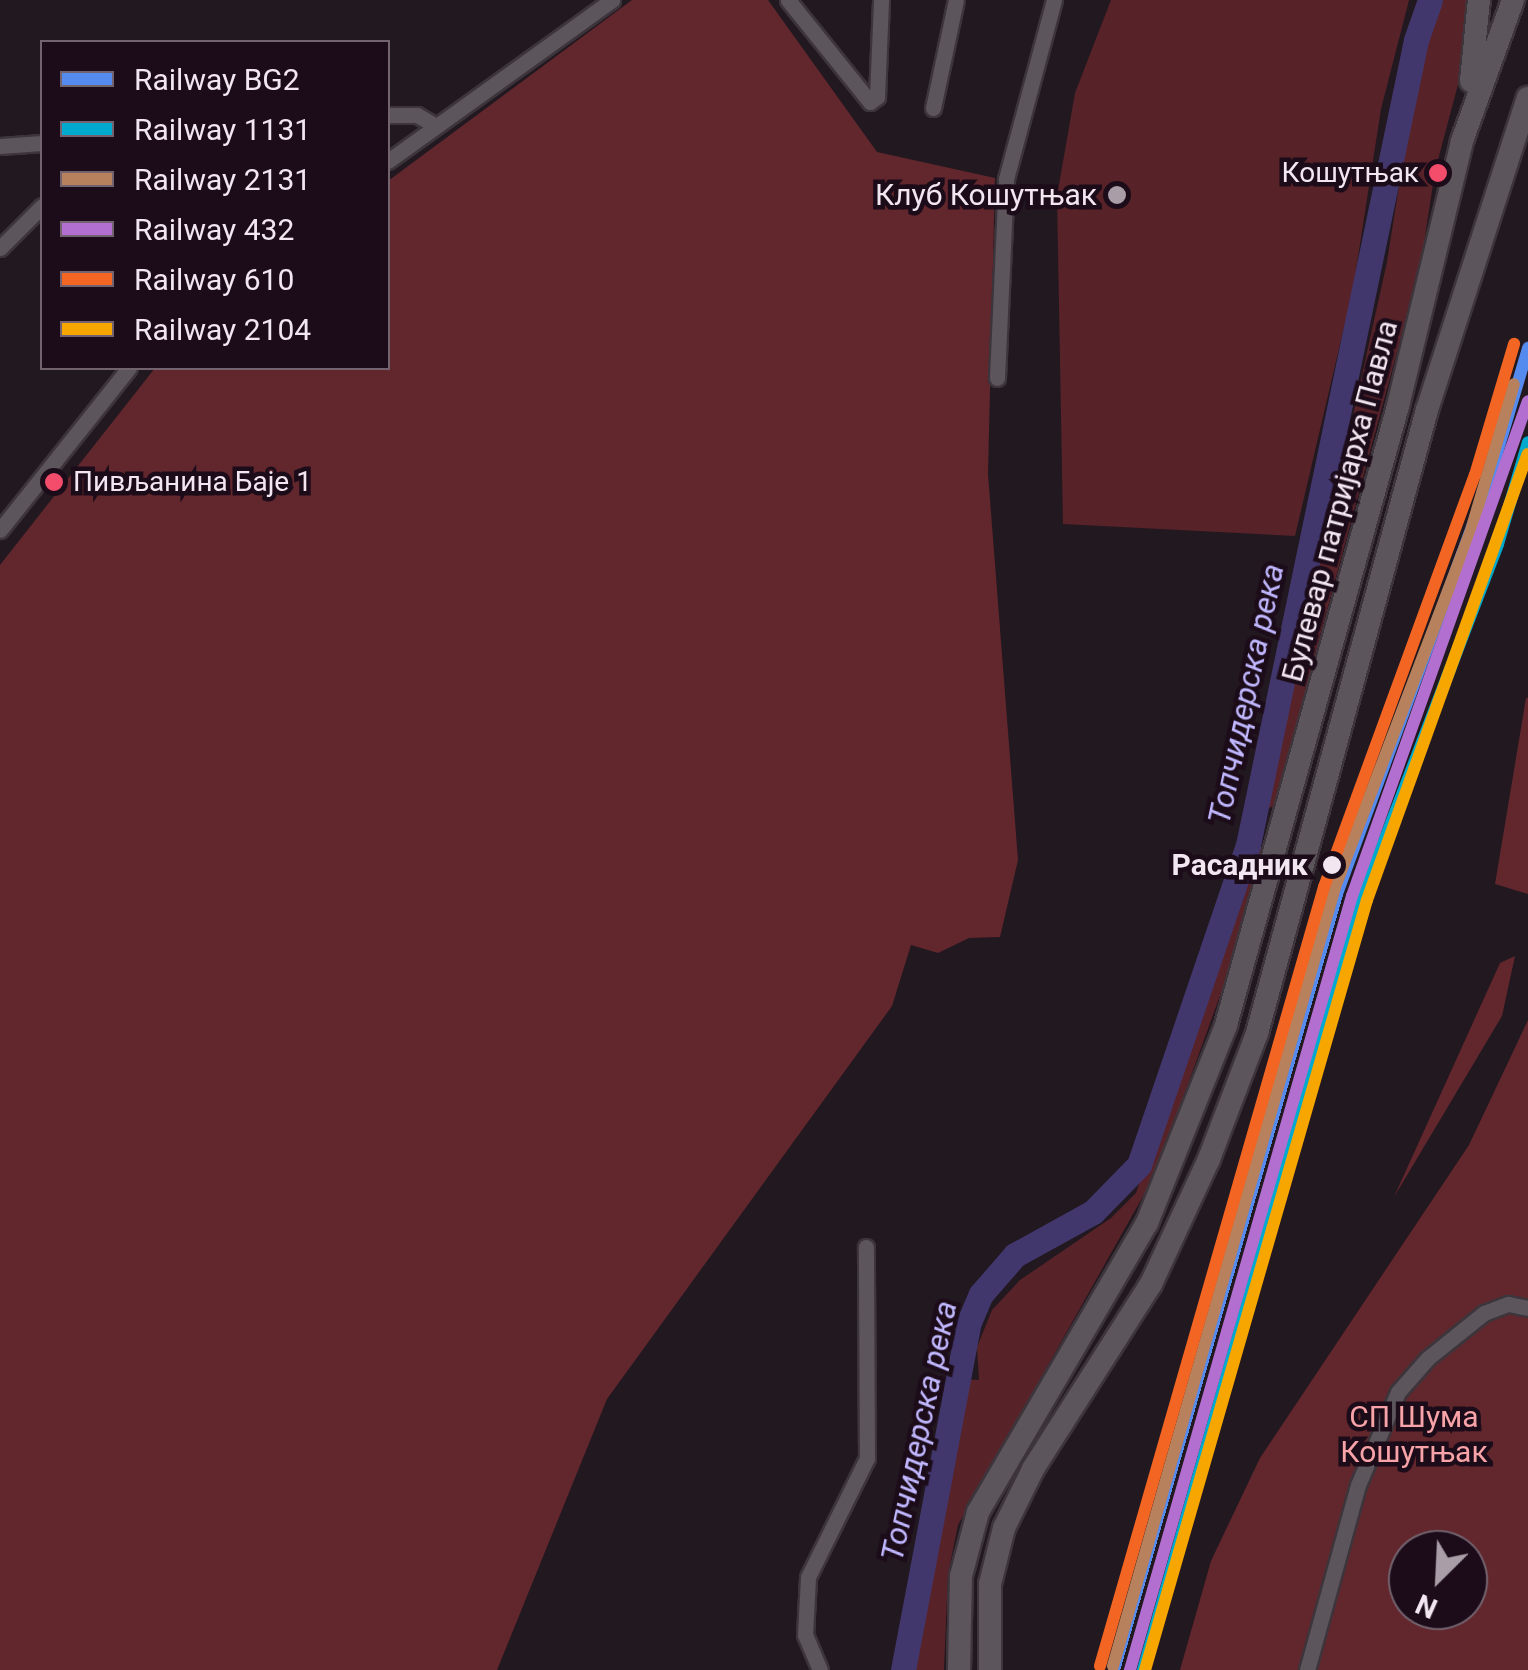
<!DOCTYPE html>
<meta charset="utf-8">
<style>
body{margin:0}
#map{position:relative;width:1528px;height:1670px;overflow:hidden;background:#221820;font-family:Roboto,sans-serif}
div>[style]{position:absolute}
.green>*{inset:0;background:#582229}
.forest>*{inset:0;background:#62262d}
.stream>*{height:4px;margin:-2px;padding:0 2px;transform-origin:2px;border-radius:2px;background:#42376d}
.river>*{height:25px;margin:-12.5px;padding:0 12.5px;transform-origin:12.5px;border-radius:12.5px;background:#42376d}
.roads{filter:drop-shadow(2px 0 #3d353b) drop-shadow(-2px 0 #3d353b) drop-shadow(0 2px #3d353b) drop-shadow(0 -2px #3d353b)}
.minor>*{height:15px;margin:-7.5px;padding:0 7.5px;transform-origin:7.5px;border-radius:7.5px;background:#5d555c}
.secondary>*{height:22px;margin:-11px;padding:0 11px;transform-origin:11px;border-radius:11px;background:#5d555c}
.rail-1>*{height:12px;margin:-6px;padding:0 6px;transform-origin:6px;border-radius:6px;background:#558aef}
.rail-2>*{height:12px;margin:-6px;padding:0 6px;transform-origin:6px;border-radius:6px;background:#00a9ce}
.rail-3>*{height:12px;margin:-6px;padding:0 6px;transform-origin:6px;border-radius:6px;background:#b6815c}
.rail-4>*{height:12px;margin:-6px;padding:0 6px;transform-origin:6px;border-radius:6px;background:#b36fd0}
.rail-5>*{height:12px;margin:-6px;padding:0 6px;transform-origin:6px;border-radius:6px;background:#f26522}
.rail-6>*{height:12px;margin:-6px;padding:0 6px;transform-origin:6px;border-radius:6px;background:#f7a600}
.dots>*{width:28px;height:28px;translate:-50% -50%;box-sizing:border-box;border:5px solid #1c0c19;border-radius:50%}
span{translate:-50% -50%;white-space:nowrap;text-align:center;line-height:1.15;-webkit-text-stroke:9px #1c0c19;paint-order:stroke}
.bus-label{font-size:28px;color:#f2e6f0}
.right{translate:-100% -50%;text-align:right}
.left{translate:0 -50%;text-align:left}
.poi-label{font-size:30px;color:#f2e6f0}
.street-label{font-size:30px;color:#f2e6f0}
.stop-label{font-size:30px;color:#f2e6f0;font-weight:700}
.park-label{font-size:30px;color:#f8a3a7}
.water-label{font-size:32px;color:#c0b7ff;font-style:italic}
.legend{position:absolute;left:40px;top:40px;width:350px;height:330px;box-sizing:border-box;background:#1c0c19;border:2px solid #72636f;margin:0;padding:12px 18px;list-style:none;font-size:30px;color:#f2e6f0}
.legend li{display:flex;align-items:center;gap:20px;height:50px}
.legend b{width:50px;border:2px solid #72636f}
.north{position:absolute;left:1388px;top:1530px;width:100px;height:100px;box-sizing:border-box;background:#1c0c19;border:2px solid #72636f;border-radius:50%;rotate:204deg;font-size:28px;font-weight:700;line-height:40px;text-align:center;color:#f2e6f0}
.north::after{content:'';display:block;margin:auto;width:35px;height:45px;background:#a99ea7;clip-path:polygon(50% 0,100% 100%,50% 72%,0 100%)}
</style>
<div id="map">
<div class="green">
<div style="clip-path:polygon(1111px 0,1409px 0,1381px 109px,1353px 289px,1295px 536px,1063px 524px,1057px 196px,1075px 93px)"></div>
<div style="clip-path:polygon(1441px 0,1469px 0,1460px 77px,1435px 171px,1421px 263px,1274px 806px,1266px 809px,1387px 262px,1417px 72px,1426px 27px)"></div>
<div style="clip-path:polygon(1253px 846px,1262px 847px,1230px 968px,1155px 1175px,958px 1525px,948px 1574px,944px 1670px,908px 1670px,961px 1379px,979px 1380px,977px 1347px,992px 1310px,1020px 1280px,1111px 1218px,1136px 1193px)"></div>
</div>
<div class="forest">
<div style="clip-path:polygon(632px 0,768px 0,877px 152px,995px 178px,988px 474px,1018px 860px,1000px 937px,969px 938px,938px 953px,911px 945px,892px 1006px,607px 1399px,497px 1670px,0 1670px,0 565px,155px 368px,388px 368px,388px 181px)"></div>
<div style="clip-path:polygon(1526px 698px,1528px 698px,1528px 894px,1495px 884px)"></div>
<div style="clip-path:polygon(1515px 956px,1502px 1016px,1394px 1197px,1500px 963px)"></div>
<div style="clip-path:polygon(evenodd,1528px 1020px,1528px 1670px,1180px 1670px,1211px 1561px,1260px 1458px,1469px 1145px,1528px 1020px,1408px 1550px,1468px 1550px,1468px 1610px,1408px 1610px,1408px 1550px)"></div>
</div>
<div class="stream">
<div style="left:1424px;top:13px;width:13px;rotate:-86deg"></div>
</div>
<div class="river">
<div style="left:903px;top:1670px;width:354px;rotate:-79.3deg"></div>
<div style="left:969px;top:1322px;width:30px;rotate:-67deg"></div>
<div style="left:981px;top:1294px;width:52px;rotate:-48.9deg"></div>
<div style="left:1015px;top:1255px;width:89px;rotate:-28.9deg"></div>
<div style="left:1093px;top:1212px;width:66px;rotate:-45.6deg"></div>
<div style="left:1139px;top:1165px;width:338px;rotate:-71.2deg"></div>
<div style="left:1248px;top:845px;width:822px;rotate:-78.21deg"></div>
<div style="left:1416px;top:40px;width:42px;rotate:-70.7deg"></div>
</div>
<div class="roads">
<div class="minor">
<div style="left:788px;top:0;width:131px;rotate:51.2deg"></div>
<div style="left:870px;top:102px;width:9px;rotate:-36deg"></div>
<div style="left:877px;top:97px;width:97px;rotate:-87.6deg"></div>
<div style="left:933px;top:108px;width:110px;rotate:-78deg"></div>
<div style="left:388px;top:115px;width:29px"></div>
<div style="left:417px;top:115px;width:22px;rotate:30deg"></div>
<div style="left:0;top:146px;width:42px;rotate:-4.1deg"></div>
<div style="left:388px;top:161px;width:276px;rotate:-35.7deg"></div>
<div style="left:0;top:248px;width:59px;rotate:-45deg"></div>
<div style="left:997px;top:378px;width:199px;rotate:-87.4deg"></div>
<div style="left:1006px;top:179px;width:185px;rotate:-75deg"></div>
<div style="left:0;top:530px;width:207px;rotate:-51.5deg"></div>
<div style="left:820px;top:1670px;width:38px;rotate:-113deg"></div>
<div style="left:805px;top:1635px;width:58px;rotate:-87deg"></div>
<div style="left:808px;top:1577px;width:133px;rotate:-63.6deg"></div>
<div style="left:867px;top:1458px;width:211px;rotate:-90.3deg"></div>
<div style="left:1307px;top:1670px;width:192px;rotate:-74.6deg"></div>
<div style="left:1358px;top:1485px;width:101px;rotate:-66.7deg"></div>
<div style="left:1398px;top:1392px;width:45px;rotate:-48.6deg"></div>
<div style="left:1428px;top:1358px;width:72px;rotate:-38.8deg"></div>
<div style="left:1484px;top:1313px;width:26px;rotate:-21deg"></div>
<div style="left:1508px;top:1304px;width:20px;rotate:11deg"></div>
</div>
<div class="secondary">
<div style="left:1471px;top:81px;width:81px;rotate:-84.4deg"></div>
<div style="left:959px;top:1670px;width:94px;rotate:-88.8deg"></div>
<div style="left:961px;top:1576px;width:66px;rotate:-75.1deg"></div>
<div style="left:978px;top:1512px;width:335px;rotate:-59.7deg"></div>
<div style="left:1147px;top:1223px;width:213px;rotate:-68.2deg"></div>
<div style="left:1226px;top:1025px;width:642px;rotate:-74.47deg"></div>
<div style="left:1398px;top:406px;width:273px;rotate:-76.4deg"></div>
<div style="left:1462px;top:141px;width:150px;rotate:-70.1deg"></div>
<div style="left:990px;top:1670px;width:86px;rotate:-90deg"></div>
<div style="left:990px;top:1584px;width:58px;rotate:-76deg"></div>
<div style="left:1004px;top:1528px;width:66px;rotate:-63.8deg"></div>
<div style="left:1033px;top:1469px;width:219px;rotate:-57.5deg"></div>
<div style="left:1151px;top:1284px;width:138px;rotate:-65.1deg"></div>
<div style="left:1209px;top:1159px;width:135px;rotate:-69.1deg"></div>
<div style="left:1257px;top:1033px;width:646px;rotate:-74.74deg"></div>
<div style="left:1427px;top:410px;width:328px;rotate:-72.1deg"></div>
</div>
</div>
<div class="rail-1">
<div style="left:1114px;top:1670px;width:811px;rotate:-73.96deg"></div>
<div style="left:1338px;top:891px;width:438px;rotate:-69.8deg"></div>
<div style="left:1489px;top:480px;width:138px;rotate:-73.5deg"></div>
</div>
<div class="rail-2">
<div style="left:1143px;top:1670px;width:805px;rotate:-74.13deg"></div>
<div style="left:1363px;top:896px;width:377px;rotate:-69deg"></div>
<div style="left:1498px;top:544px;width:106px;rotate:-73.6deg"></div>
</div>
<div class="rail-3">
<div style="left:1113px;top:1666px;width:810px;rotate:-74.09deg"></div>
<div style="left:1335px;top:887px;width:378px;rotate:-69.1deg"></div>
<div style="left:1470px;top:534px;width:156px;rotate:-73.7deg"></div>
</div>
<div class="rail-4">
<div style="left:1130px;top:1670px;width:805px;rotate:-74deg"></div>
<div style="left:1352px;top:896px;width:525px;rotate:-70.43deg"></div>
</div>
<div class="rail-5">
<div style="left:1100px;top:1666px;width:811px;rotate:-73.96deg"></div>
<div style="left:1324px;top:887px;width:439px;rotate:-69.9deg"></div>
<div style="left:1475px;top:475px;width:137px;rotate:-73.4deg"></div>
</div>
<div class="rail-6">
<div style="left:1145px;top:1670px;width:801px;rotate:-73.92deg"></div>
<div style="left:1367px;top:900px;width:474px;rotate:-70.2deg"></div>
</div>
<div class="dots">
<div style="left:1438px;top:173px;background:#f44d6c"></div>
<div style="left:1117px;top:195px;background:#a99ea7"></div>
<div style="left:54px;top:482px;background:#f44d6c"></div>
<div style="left:1332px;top:865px;background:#f2e6f0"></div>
</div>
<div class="bus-label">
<span class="right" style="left:1419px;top:173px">Кошутњак</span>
<span class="left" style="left:73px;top:482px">Пивљанина Баје 1</span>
</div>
<div class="poi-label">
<span class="right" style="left:1097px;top:195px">Клуб Кошутњак</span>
</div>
<div class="street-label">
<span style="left:1340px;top:501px;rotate:-75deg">Булевар патријарха Павла</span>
</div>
<div class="stop-label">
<span class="right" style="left:1308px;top:865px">Расадник</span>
</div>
<div class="park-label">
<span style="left:1414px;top:1434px">СП Шума<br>Кошутњак</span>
</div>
<div class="water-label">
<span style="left:1246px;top:694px;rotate:-78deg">Топчидерска река</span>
<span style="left:919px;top:1431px;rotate:-78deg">Топчидерска река</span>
</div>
<ul class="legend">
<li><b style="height:12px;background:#558aef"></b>Railway BG2</li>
<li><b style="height:12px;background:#00a9ce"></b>Railway 1131</li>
<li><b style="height:12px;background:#b6815c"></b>Railway 2131</li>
<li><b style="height:12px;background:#b36fd0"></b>Railway 432</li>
<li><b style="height:12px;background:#f26522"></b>Railway 610</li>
<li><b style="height:12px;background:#f7a600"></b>Railway 2104</li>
</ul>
<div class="north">N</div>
</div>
